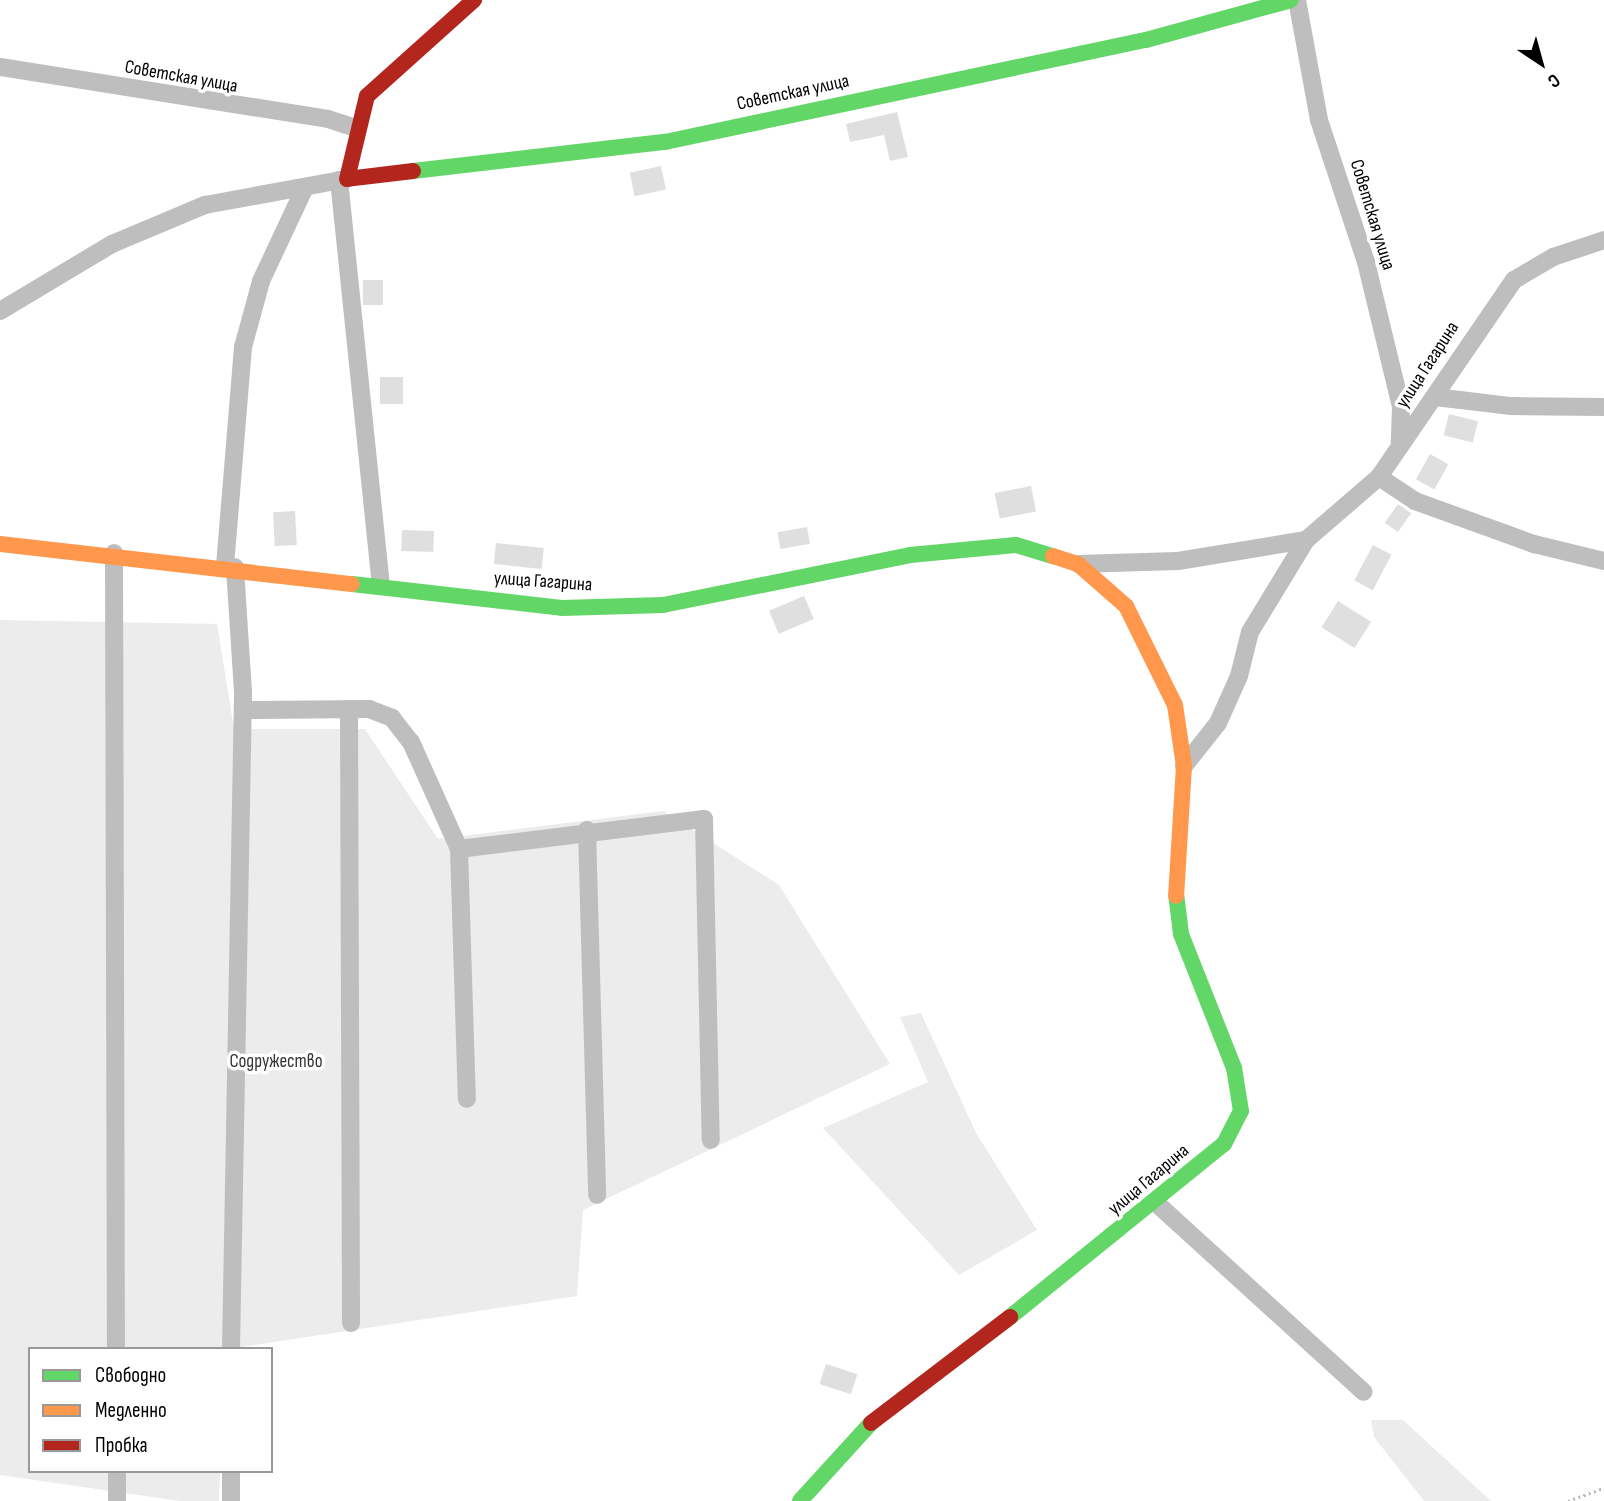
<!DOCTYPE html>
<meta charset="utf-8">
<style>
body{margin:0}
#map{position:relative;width:1604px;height:1501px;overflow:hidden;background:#fff;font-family:"Sofia Sans Condensed",sans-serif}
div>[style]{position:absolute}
.green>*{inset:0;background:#ececec}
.building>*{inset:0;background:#dfdfdf;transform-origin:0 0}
.path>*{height:2.5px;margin-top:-1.25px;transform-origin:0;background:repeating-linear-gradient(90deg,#b9b9b9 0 2px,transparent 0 5.5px)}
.street>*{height:18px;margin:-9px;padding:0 9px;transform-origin:9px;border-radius:9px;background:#bebebe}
.fast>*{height:16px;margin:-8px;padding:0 8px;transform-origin:8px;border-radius:8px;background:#63d668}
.slow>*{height:16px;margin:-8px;padding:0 8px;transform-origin:8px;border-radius:8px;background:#ff974d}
.jam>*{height:16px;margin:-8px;padding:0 8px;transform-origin:8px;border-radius:8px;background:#b3261e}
span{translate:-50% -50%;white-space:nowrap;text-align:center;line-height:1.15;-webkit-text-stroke:7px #fff;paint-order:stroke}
.street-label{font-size:19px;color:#000}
.park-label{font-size:19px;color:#333}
.legend{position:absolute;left:28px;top:1347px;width:245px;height:126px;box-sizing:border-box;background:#fff;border:2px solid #999;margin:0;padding:9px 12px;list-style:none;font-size:21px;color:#000}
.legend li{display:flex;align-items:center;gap:14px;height:35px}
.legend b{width:35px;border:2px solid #999}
.north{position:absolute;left:1506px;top:28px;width:70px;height:70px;-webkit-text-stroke:5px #fff;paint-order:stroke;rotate:144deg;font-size:19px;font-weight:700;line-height:28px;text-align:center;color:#000}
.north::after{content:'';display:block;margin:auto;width:24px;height:32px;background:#000;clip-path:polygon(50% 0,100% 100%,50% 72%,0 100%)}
</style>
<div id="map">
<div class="green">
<div style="clip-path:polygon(0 620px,217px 624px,234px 729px,365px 729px,438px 839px,663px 811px,779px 885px,890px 1064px,583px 1210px,577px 1296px,228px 1349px,30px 1349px,30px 1471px,220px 1471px,219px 1501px,180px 1501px,0 1475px)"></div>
<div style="clip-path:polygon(921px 1013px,976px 1133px,1037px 1230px,959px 1275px,823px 1128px,928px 1082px,900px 1017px)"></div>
<div style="clip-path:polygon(1371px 1420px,1403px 1420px,1491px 1501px,1424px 1501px,1374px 1437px)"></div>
</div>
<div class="building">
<div style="clip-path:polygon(897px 112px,908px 157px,890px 161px,884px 135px,850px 142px,846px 124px)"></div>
<div style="left:661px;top:166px;width:24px;height:32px;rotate:78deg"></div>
<div style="left:363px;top:280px;width:20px;height:25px"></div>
<div style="left:380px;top:377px;width:23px;height:27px"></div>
<div style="left:1449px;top:414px;width:30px;height:22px;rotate:14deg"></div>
<div style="left:1430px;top:454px;width:21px;height:29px;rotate:29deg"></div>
<div style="left:1031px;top:486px;width:26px;height:37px;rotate:79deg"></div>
<div style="left:1398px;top:504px;width:16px;height:23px;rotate:35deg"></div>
<div style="left:295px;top:511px;width:34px;height:22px;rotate:87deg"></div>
<div style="left:807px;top:527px;width:17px;height:30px;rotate:80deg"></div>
<div style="left:402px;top:530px;width:32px;height:21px;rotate:2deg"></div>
<div style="left:496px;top:543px;width:48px;height:21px;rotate:6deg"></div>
<div style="left:1373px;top:545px;width:21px;height:40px;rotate:28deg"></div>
<div style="left:804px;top:596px;width:25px;height:38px;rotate:67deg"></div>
<div style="left:1338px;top:601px;width:39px;height:31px;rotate:32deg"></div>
<div style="left:826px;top:1364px;width:33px;height:21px;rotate:18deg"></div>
</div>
<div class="path">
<div style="left:1568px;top:1501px;width:38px;rotate:-20deg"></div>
</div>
<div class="street">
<div style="left:1297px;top:0;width:122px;rotate:79.6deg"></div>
<div style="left:1319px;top:120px;width:150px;rotate:71.7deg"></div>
<div style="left:1366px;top:262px;width:149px;rotate:76.4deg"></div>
<div style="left:1401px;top:407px;width:36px;rotate:92deg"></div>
<div style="left:0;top:67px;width:332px;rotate:9deg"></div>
<div style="left:328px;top:119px;width:28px;rotate:18deg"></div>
<div style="left:339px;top:180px;width:408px;rotate:84.1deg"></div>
<div style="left:0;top:311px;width:131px;rotate:-30.9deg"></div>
<div style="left:112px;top:244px;width:101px;rotate:-22.8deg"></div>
<div style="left:205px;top:205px;width:144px;rotate:-10.4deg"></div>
<div style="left:1435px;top:397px;width:77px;rotate:6.8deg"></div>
<div style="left:1511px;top:406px;width:93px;rotate:0.6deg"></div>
<div style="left:1379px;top:477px;width:43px;rotate:33.7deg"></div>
<div style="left:1415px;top:501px;width:127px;rotate:19.9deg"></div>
<div style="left:1534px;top:544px;width:72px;rotate:13.7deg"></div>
<div style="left:114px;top:553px;width:796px;rotate:89.86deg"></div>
<div style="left:1078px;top:564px;width:100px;rotate:-1.7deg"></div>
<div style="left:1178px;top:561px;width:130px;rotate:-9.3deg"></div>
<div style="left:1306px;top:540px;width:96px;rotate:-40.8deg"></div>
<div style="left:1379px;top:477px;width:239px;rotate:-55.6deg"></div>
<div style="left:1514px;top:280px;width:45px;rotate:-30.5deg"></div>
<div style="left:1553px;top:257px;width:54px;rotate:-18.4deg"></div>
<div style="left:225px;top:566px;width:220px;rotate:-85.3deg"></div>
<div style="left:243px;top:347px;width:68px;rotate:-74.7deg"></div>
<div style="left:261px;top:281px;width:104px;rotate:-64.9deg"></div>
<div style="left:349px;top:709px;width:614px;rotate:89.81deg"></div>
<div style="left:243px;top:710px;width:126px;rotate:-0.5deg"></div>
<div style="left:369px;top:709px;width:25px;rotate:21deg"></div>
<div style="left:392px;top:718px;width:31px;rotate:52deg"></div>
<div style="left:411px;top:742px;width:117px;rotate:65.8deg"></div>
<div style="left:459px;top:849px;width:247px;rotate:-7deg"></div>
<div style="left:704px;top:819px;width:321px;rotate:88.8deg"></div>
<div style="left:1184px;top:766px;width:55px;rotate:-51.7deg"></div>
<div style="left:1218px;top:723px;width:51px;rotate:-65.9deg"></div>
<div style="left:1239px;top:676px;width:45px;rotate:-76deg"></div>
<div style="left:1250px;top:632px;width:108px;rotate:-58.7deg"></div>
<div style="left:587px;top:830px;width:365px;rotate:88.4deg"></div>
<div style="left:459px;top:849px;width:250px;rotate:88.2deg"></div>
<div style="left:1155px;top:1202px;width:282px;rotate:42.3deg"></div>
<div style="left:231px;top:1349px;width:657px;rotate:-88.95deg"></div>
<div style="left:243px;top:692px;width:125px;rotate:-93.7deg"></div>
<div style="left:117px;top:1471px;width:30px;rotate:90deg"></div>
<div style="left:231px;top:1471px;width:30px;rotate:90deg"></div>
</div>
<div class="fast">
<div style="left:413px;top:171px;width:254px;rotate:-6.6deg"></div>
<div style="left:665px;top:142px;width:492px;rotate:-12deg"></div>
<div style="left:1146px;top:40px;width:150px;rotate:-15.4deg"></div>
<div style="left:352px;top:584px;width:211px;rotate:6.5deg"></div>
<div style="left:562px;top:608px;width:101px;rotate:-1.7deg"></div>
<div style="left:663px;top:605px;width:252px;rotate:-11.4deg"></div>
<div style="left:910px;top:555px;width:106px;rotate:-5.4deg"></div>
<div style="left:1016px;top:545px;width:39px;rotate:17deg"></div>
<div style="left:1010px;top:1317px;width:275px;rotate:-39deg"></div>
<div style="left:1224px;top:1144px;width:37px;rotate:-63deg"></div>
<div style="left:1241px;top:1111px;width:44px;rotate:-99.2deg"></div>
<div style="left:1234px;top:1068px;width:144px;rotate:-111.6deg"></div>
<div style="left:1181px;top:934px;width:38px;rotate:-97deg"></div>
<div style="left:800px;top:1501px;width:105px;rotate:-47.7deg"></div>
</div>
<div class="slow">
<div style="left:0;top:544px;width:354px;rotate:6.5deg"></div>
<div style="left:1053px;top:556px;width:26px;rotate:18deg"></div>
<div style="left:1078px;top:564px;width:64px;rotate:41.2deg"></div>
<div style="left:1126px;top:606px;width:110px;rotate:63.7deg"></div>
<div style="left:1175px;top:705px;width:62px;rotate:81.6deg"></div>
<div style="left:1184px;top:766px;width:130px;rotate:93.5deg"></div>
</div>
<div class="jam">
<div style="left:413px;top:171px;width:66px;rotate:173.1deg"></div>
<div style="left:347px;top:179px;width:85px;rotate:-76.5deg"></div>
<div style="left:367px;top:96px;width:144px;rotate:-41.9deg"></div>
<div style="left:871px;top:1423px;width:175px;rotate:-37.3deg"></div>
</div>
<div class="street-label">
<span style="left:181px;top:77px;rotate:10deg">Советская улица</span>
<span style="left:793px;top:93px;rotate:-12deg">Советская улица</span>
<span style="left:1372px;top:215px;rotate:73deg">Советская улица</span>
<span style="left:1428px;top:365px;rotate:-57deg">улица Гагарина</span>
<span style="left:543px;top:582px;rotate:4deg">улица Гагарина</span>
<span style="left:1149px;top:1180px;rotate:-40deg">улица Гагарина</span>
</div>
<div class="park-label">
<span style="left:276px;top:1062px">Содружество</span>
</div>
<ul class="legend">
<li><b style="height:9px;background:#63d668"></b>Свободно</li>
<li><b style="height:9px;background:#ff974d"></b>Медленно</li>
<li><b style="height:9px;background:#b3261e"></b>Пробка</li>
</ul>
<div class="north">С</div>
</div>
